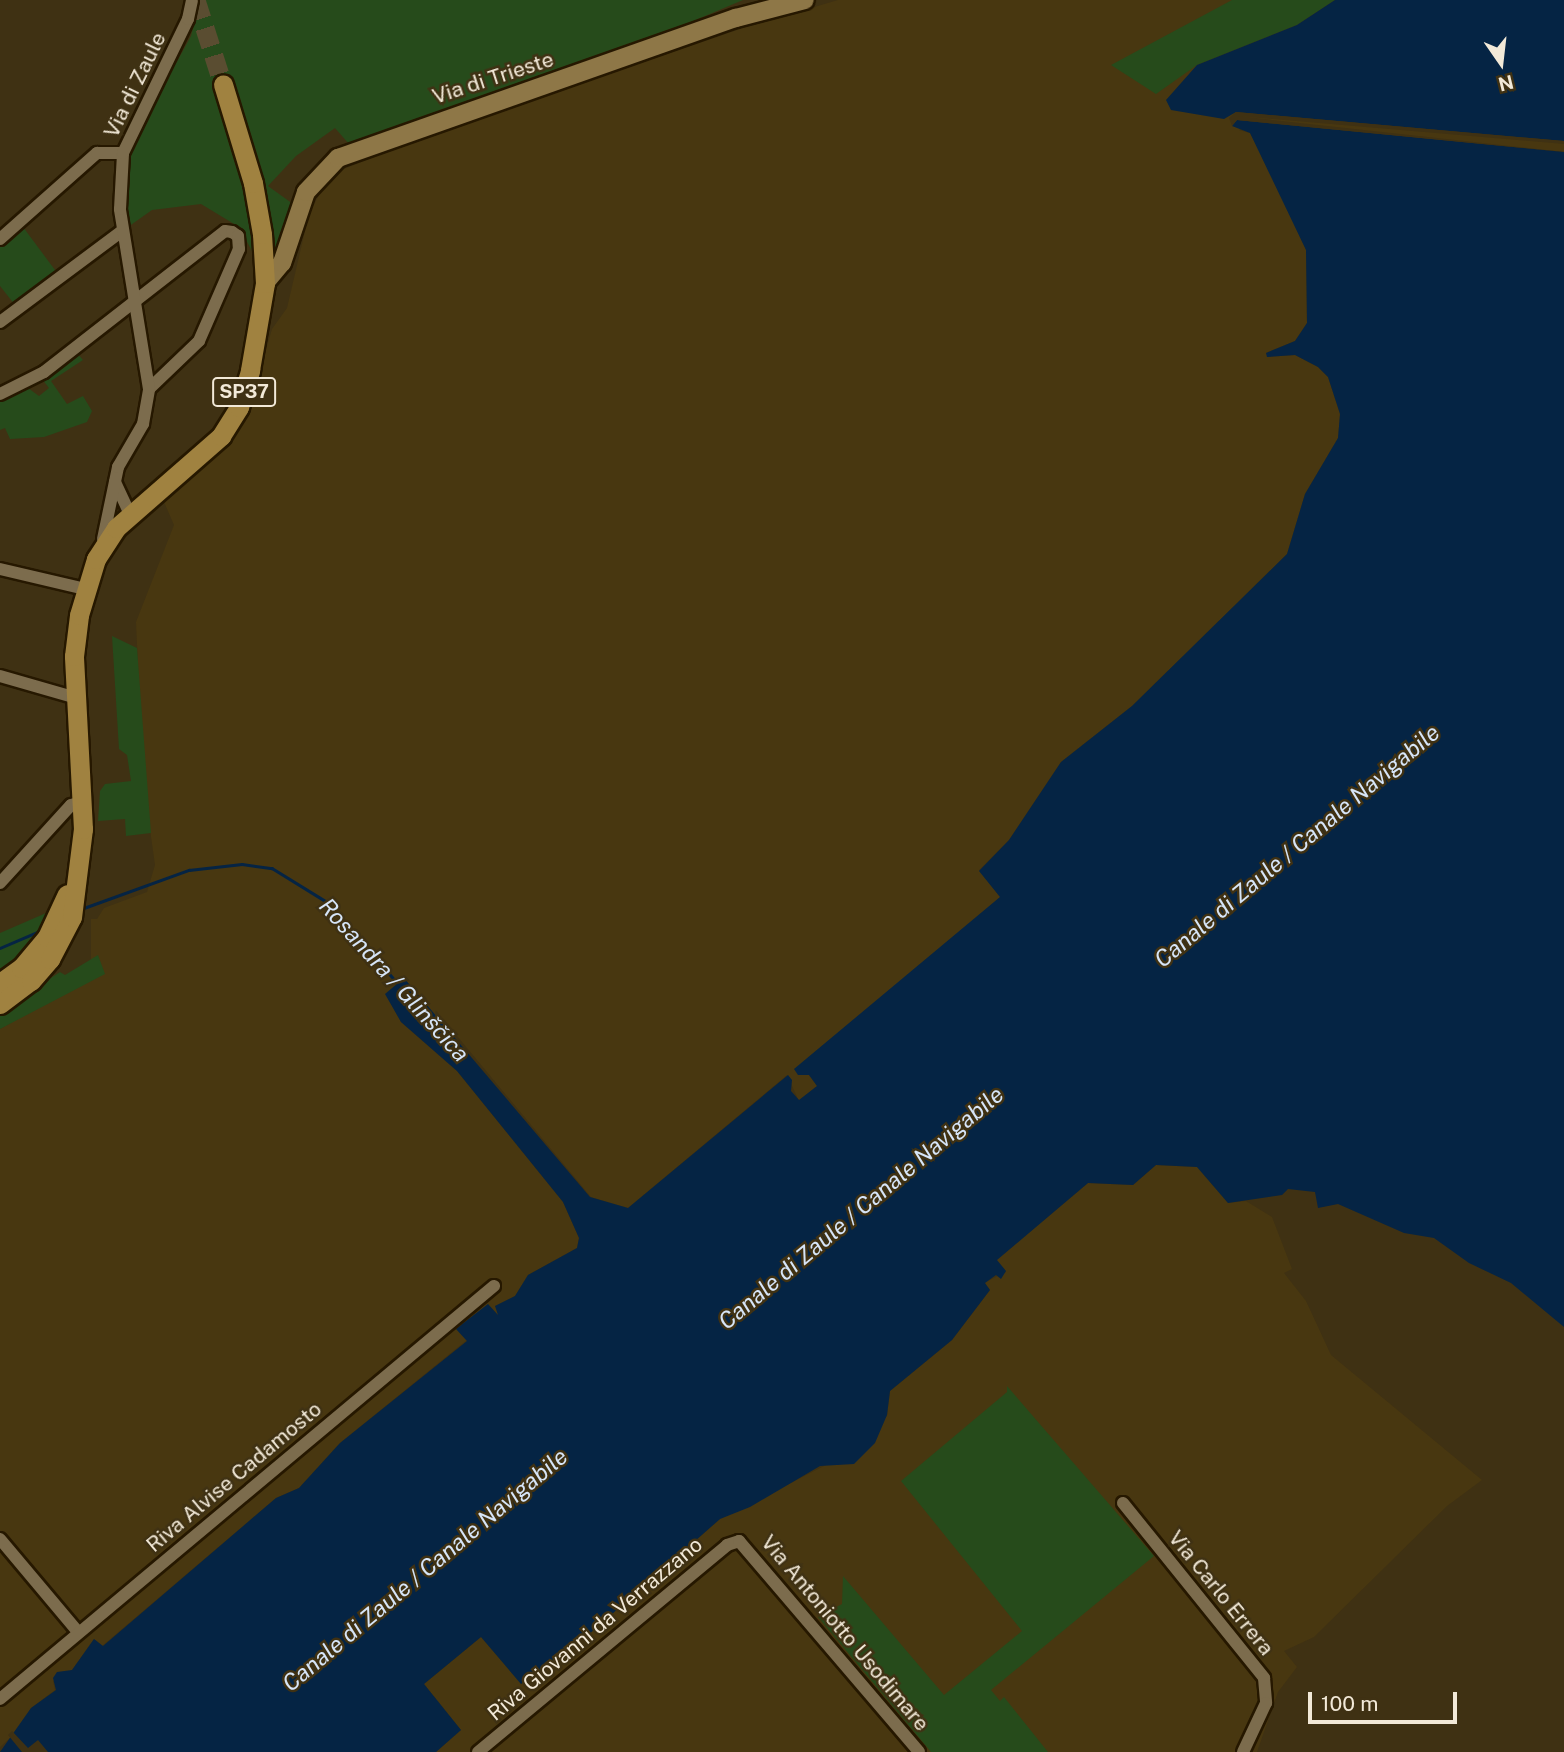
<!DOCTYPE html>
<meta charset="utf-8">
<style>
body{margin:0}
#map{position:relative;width:1564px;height:1752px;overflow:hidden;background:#3f3113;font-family:"Public Sans",sans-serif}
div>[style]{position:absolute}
.built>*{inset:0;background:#483710}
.green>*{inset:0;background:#264b1b}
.water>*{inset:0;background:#052444}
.pier>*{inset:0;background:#3f3113}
.stream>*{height:2.5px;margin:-1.25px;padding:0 1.25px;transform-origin:1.25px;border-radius:1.25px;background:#052444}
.primary-tunnel>*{height:19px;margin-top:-9.5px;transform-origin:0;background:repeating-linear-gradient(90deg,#5a4d31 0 19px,transparent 0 29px)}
.roads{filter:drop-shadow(2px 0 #261800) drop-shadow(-2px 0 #261800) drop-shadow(0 2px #261800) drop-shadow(0 -2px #261800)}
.street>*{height:12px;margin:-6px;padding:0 6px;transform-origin:6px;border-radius:6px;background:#7c6c4d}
.secondary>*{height:18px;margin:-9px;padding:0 9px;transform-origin:9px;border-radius:9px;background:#8e7747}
.primary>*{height:19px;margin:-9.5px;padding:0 9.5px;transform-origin:9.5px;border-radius:9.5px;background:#a08240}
span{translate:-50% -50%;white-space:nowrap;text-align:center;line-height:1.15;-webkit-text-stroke:5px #3f3113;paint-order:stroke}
.shield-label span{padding:2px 5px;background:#3f3113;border:2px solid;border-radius:5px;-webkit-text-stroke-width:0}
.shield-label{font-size:19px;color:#f2e9d8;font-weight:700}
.street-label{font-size:21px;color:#f2e9d8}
.water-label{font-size:23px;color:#d6e5f8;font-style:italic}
.north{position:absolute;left:1466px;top:28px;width:70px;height:70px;-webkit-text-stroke:5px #3f3113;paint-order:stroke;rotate:166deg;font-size:19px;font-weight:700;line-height:28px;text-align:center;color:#f2e9d8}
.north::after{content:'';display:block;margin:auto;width:24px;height:32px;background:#f2e9d8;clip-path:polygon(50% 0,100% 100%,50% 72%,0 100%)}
.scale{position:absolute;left:1308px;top:1692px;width:149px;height:32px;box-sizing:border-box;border:4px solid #f2e9d8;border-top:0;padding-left:9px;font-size:21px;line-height:24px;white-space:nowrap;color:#f2e9d8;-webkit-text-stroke:5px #3f3113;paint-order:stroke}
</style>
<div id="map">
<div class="built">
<div style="clip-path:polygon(838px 0,1335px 0,1297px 25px,1236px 112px,1564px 141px,1564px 152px,1250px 122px,1239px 130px,1250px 133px,1266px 160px,1306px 250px,1307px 323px,1295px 341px,1266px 353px,1268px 357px,1295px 355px,1318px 367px,1328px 377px,1340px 414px,1338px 438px,1305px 494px,1287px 554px,1132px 706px,1061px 762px,1009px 840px,979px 870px,1000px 897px,809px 1075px,817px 1086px,799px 1101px,787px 1075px,628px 1208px,591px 1197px,452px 1030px,386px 994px,401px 1022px,457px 1071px,563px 1202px,579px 1238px,577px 1248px,528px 1275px,515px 1296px,495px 1306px,500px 1313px,340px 1443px,299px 1488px,276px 1498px,102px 1646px,94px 1639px,72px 1670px,53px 1681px,55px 1690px,31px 1708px,20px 1729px,0 1747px,0 1029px,64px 992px,91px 962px,91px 919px,97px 919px,104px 908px,147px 892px,155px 865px,143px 780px,136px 622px,174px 525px,164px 502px,222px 451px,245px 422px,272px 329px,287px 308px,309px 214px,325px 184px,339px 171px,426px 136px,740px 29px)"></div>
<div style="clip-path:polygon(1156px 1165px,1197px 1167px,1228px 1203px,1246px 1201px,1272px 1217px,1292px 1269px,1284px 1273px,1306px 1301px,1331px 1355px,1482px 1480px,1447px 1506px,1314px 1637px,1284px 1651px,1297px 1667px,1278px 1692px,1257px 1752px,436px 1752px,461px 1730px,424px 1684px,481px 1637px,521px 1684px,587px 1636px,720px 1519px,830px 1463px,887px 1416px,890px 1391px,952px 1340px,990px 1290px,984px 1283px,1006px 1272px,996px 1260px,1088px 1183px,1133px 1185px)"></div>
</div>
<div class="green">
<div style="clip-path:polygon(200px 0,743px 0,660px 35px,349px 144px,335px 128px,296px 156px,268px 186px,293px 204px,283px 245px,272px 261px,235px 154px,259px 264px,239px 227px,201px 204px,152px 210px,128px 227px,125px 172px,141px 127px,191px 36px)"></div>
<div style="clip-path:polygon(1232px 0,1335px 0,1297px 25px,1197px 65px,1156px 94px,1111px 65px)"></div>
<div style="clip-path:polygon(23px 227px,58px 274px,15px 305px,0 286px,0 246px)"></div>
<div style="clip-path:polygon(77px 353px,83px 360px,51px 381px,67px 404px,83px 396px,92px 411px,87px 422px,44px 437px,10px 439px,5px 428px,0 430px,0 399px,28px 388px,39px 396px,49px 388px,42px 379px)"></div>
<div style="clip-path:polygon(112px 636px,137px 648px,151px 833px,126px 836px,125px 819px,98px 821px,100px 791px,105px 784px,131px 781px,127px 755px,119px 749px)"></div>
<div style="clip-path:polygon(53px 910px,39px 939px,0 975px,0 933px)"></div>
<div style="clip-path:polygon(98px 955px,105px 974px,0 1029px,0 1011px,60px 972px,65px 975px)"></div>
<div style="clip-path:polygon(1007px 1386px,1154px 1556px,991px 1690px,1000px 1701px,1004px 1697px,1048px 1752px,931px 1752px,818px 1617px,842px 1604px,843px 1576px,944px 1695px,1022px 1631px,901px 1481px,1007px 1392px)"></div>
</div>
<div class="water">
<div style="clip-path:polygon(1335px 0,1564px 0,1564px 141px,1236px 112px,1224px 119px,1171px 110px,1166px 100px,1197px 65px,1297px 25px)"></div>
<div style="clip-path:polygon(1237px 120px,1564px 152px,1564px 1327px,1511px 1283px,1469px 1263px,1434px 1238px,1404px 1233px,1338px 1204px,1318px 1208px,1315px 1192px,1288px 1189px,1282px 1195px,1228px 1203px,1197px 1167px,1156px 1165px,1133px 1185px,1088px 1183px,997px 1260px,1006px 1271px,1001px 1279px,996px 1275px,985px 1283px,990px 1290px,952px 1340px,890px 1391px,887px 1415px,875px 1443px,854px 1464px,820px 1466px,750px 1507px,720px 1519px,587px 1636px,521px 1684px,481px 1637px,424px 1684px,461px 1730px,436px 1752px,0 1752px,31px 1708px,56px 1690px,53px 1678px,57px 1672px,72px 1670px,94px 1639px,103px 1646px,276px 1498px,299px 1488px,340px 1443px,467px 1341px,456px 1329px,466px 1321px,488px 1304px,498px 1315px,495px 1306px,515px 1296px,528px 1275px,577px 1248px,579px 1238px,563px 1202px,457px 1071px,401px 1022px,385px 994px,404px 978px,590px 1197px,628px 1208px,788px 1075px,792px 1080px,791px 1091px,799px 1100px,817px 1086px,809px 1075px,798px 1075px,794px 1069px,1000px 897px,979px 871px,1009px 840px,1061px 762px,1132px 706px,1287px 554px,1305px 494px,1338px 438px,1340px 414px,1328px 377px,1318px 367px,1295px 355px,1267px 357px,1266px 353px,1295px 341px,1307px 323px,1306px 250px,1250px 133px,1232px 126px)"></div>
</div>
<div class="pier">
<div style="clip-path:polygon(1236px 112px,1564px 141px,1564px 144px,1237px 116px,1564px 152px,1237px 120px,1232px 126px,1229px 118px)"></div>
<div style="clip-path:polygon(12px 1731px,28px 1748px,38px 1740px,48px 1752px,22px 1752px,8px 1735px)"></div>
</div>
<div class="stream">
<div style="left:81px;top:909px;width:115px;rotate:-19.9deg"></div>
<div style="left:189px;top:870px;width:53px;rotate:-6.5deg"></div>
<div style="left:242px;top:864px;width:30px;rotate:8deg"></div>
<div style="left:272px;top:868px;width:65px;rotate:31.7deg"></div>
<div style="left:327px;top:902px;width:111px;rotate:49deg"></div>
<div style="left:0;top:948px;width:46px;rotate:-23.2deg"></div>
</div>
<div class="primary-tunnel">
<div style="left:196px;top:0;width:88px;rotate:72.2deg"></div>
</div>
<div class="roads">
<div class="street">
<div style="left:0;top:239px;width:130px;rotate:-41.6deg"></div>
<div style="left:97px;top:153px;width:26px"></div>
<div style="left:0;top:322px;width:152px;rotate:-36.7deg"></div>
<div style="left:0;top:394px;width:49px;rotate:-26.6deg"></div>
<div style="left:44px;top:372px;width:229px;rotate:-37.9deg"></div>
<div style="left:225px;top:231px;width:7px;rotate:8deg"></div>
<div style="left:232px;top:232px;width:7px;rotate:34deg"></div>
<div style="left:238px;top:236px;width:13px;rotate:86deg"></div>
<div style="left:239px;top:249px;width:100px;rotate:113.5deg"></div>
<div style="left:199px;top:341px;width:69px;rotate:136.2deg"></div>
<div style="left:115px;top:482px;width:35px;rotate:65deg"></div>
<div style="left:103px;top:539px;width:74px;rotate:-78.2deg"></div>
<div style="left:118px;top:467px;width:50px;rotate:-59.8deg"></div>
<div style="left:143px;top:424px;width:36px;rotate:-80deg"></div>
<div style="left:149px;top:389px;width:182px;rotate:-99.2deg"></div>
<div style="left:120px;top:209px;width:56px;rotate:-86.9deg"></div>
<div style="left:123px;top:153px;width:149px;rotate:-64.1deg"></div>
<div style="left:188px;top:19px;width:19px;rotate:-78deg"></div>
<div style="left:0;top:569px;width:87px;rotate:13.2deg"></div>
<div style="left:0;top:676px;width:76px;rotate:16deg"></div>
<div style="left:0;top:883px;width:105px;rotate:-47.7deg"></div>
<div style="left:71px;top:805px;width:11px;rotate:-15deg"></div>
<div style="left:1123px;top:1503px;width:225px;rotate:51.1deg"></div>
<div style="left:1264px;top:1678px;width:25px;rotate:85deg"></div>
<div style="left:1266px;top:1703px;width:54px;rotate:115.1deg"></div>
<div style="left:0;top:1539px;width:121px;rotate:50deg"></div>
<div style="left:0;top:1699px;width:644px;rotate:-39.9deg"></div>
<div style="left:478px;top:1752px;width:324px;rotate:-39.7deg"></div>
<div style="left:727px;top:1545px;width:13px;rotate:-18deg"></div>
<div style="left:739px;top:1541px;width:277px;rotate:49.5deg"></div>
</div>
<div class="secondary">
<div style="left:265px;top:283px;width:26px;rotate:-50deg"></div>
<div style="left:282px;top:263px;width:75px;rotate:-71.3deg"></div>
<div style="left:306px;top:192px;width:47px;rotate:-46.7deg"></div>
<div style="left:338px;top:158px;width:422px;rotate:-19.4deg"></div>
<div style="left:736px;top:18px;width:71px;rotate:-14.6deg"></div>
</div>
<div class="primary">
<div style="left:0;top:983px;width:26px;rotate:-36deg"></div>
<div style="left:21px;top:968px;width:40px;rotate:-50deg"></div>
<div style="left:47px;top:937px;width:47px;rotate:-65.1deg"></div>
<div style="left:0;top:1004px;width:39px;rotate:-37deg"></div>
<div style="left:31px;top:981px;width:29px;rotate:-49deg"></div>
<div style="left:50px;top:959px;width:47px;rotate:-62.4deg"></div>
<div style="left:72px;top:917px;width:89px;rotate:-82.9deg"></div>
<div style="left:83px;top:829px;width:173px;rotate:-93deg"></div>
<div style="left:74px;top:656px;width:41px;rotate:-83deg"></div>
<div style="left:79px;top:615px;width:59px;rotate:-73.1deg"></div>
<div style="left:96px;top:559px;width:37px;rotate:-57deg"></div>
<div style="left:116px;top:528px;width:140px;rotate:-41.2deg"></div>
<div style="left:221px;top:436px;width:34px;rotate:-58deg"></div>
<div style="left:239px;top:407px;width:39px;rotate:-73deg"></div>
<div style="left:250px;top:370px;width:88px;rotate:-80.2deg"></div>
<div style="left:265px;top:283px;width:49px;rotate:-93.5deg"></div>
<div style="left:262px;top:234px;width:52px;rotate:-100deg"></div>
<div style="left:253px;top:183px;width:103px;rotate:-106.9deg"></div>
</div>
</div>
<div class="shield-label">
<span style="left:244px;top:392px">SP37</span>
</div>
<div class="street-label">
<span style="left:493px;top:78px;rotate:-18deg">Via di Trieste</span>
<span style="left:135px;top:85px;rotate:-64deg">Via di Zaule</span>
<span style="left:234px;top:1477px;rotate:-40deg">Riva Alvise Cadamosto</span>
<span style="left:1221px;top:1593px;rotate:51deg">Via Carlo Errera</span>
<span style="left:595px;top:1629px;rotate:-40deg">Riva Giovanni da Verrazzano</span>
<span style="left:845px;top:1633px;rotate:50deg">Via Antoniotto Usodimare</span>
</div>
<div class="water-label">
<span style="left:1297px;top:846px;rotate:-40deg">Canale di Zaule / Canale Navigabile</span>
<span style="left:394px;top:980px;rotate:48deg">Rosandra / Glinščica</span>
<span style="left:861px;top:1208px;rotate:-40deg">Canale di Zaule / Canale Navigabile</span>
<span style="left:425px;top:1570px;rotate:-40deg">Canale di Zaule / Canale Navigabile</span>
</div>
<div class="north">N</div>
<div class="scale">100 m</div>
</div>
